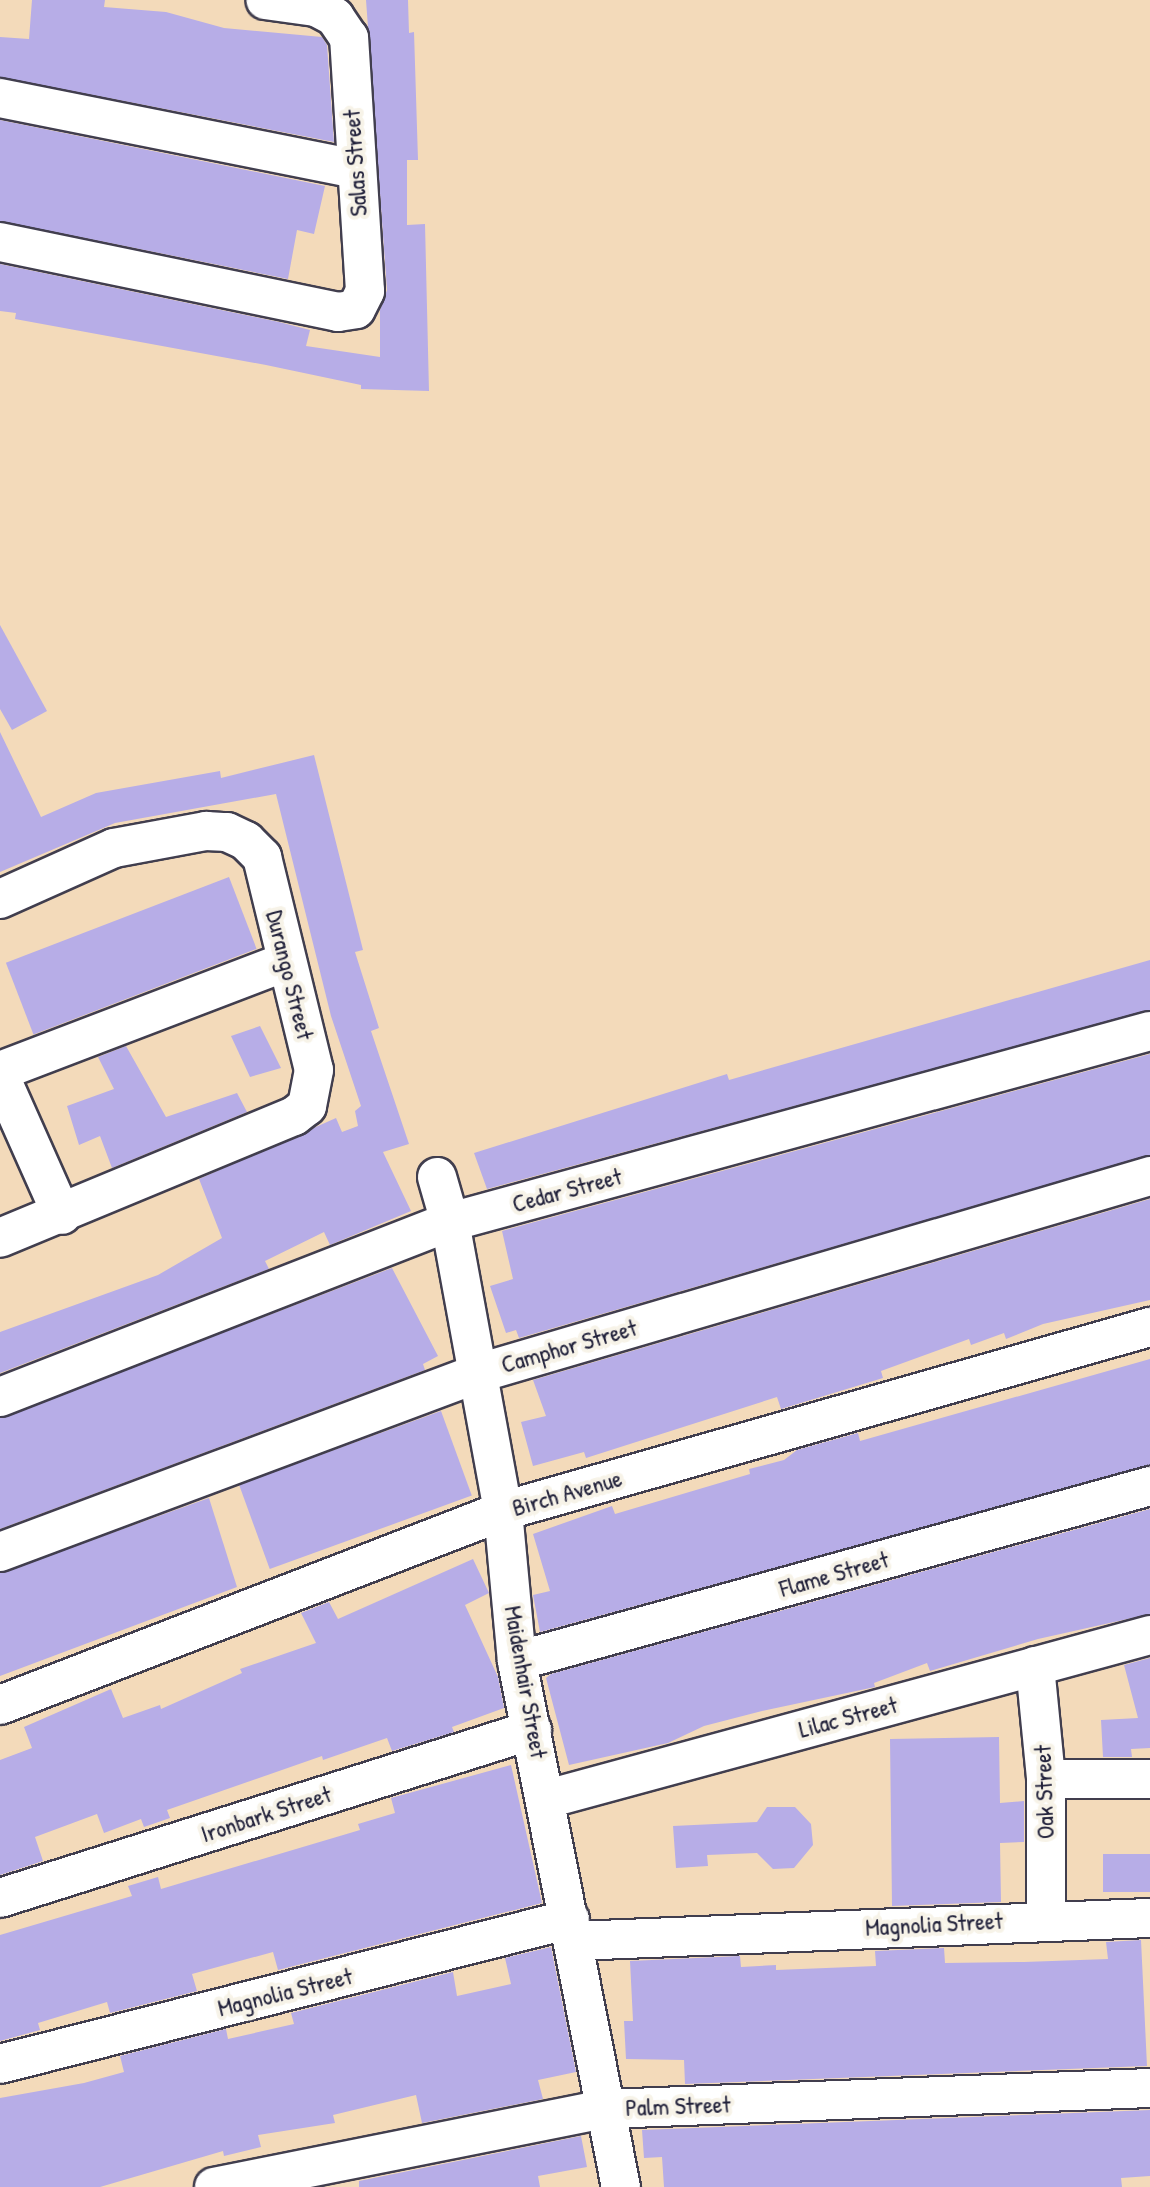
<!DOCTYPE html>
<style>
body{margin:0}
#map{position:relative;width:1150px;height:2187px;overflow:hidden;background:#f3daba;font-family:"Patrick Hand",sans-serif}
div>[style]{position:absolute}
.building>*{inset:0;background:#b7ade7;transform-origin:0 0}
.roads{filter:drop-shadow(2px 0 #413e4e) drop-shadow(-2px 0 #413e4e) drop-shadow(0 2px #413e4e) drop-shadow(0 -2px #413e4e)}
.minor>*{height:38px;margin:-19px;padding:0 19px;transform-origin:19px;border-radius:19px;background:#fff}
span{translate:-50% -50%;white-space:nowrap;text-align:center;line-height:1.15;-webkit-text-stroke:8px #f7f3e8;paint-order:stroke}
.street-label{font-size:24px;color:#22223b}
</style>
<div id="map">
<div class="building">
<div style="clip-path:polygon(32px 0,105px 0,104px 7px,166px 12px,224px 28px,322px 37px,327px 45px,334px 142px,0 77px,0 37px,29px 39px)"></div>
<div style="clip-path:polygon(366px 0,408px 0,409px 33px,414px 32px,418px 160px,407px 160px,407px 225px,425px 224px,429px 391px,361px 389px,361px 385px,266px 365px,15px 319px,16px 313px,0 311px,0 264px,279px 322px,310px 330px,306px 346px,380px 357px,380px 310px,387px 290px)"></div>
<div style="clip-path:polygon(0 120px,325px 186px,314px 234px,297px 230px,288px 279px,0 221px)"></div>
<div style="clip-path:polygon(0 625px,47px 711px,12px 730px,0 709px)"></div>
<div style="clip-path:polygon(0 732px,41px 817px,96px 793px,220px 771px,221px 778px,314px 755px,363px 950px,355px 952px,379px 1028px,371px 1031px,409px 1144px,383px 1152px,411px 1211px,330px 1245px,324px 1232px,265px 1261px,269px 1269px,0 1373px,0 1332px,158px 1275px,222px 1238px,199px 1179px,336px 1118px,342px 1132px,358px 1126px,355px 1111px,361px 1106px,331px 1016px,276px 794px,115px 823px,0 872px)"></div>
<div style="left:229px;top:877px;width:77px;height:239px;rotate:69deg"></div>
<div style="clip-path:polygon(1150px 960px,1150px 1010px,487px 1189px,474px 1153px,727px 1074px,729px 1080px)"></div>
<div style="clip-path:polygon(260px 1026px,281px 1068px,250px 1077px,231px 1036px)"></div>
<div style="clip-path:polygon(126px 1046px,166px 1117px,237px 1093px,247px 1112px,112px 1168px,100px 1136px,79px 1145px,67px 1106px,114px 1089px,98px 1057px)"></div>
<div style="clip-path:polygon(1150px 1054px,1150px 1155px,519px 1338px,516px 1330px,506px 1333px,490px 1286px,513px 1279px,502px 1231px)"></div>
<div style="clip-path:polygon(1150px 1199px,1150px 1300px,1043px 1324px,1006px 1339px,1004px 1333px,971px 1345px,969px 1339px,881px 1371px,883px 1378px,781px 1409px,777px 1397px,586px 1458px,584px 1452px,533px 1466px,521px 1422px,546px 1416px,533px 1380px)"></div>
<div style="clip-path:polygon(392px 1268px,438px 1356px,423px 1364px,425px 1370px,0 1529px,0 1418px)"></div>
<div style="clip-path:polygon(1150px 1359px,1150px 1465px,540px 1632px,533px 1595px,550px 1591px,533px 1534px,612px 1506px,615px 1514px,750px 1474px,749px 1469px,784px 1460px,797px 1450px,858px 1433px,860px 1441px)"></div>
<div style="left:441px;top:1411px;width:90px;height:215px;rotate:70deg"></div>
<div style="clip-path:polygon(209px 1498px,237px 1587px,0 1676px,0 1573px)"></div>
<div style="clip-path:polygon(1150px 1509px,1150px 1614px,1038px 1639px,930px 1671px,927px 1663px,874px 1683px,875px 1687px,762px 1711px,704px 1726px,668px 1743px,569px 1765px,546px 1678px,551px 1674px)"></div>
<div style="clip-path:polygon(473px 1559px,489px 1593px,465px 1605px,498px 1677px,504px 1708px,452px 1727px,454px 1732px,392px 1751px,387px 1738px,323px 1760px,322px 1756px,167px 1810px,170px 1818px,144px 1827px,141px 1819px,104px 1833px,97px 1814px,35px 1837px,43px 1861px,0 1875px,0 1760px,32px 1748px,24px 1727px,111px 1689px,123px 1718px,160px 1705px,161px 1709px,242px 1673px,240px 1669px,316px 1643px,301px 1613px,329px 1602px,338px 1619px)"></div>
<div style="clip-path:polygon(1150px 1658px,1150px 1748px,1131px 1749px,1132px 1757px,1103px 1757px,1101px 1720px,1138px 1718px,1124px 1665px)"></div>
<div style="clip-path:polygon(999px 1737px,1000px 1803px,1024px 1801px,1024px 1842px,1000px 1843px,1001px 1902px,892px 1906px,890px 1739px)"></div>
<div style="clip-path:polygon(511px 1765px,542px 1903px,278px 1970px,273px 1952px,192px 1974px,197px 1991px,110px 2013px,107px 2002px,38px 2023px,40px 2030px,0 2041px,0 1935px,132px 1896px,128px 1886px,158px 1877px,161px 1889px,360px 1830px,358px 1824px,395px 1813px,391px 1798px)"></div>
<div style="clip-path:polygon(767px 1807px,795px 1807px,811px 1824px,813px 1845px,794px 1868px,773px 1869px,757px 1853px,707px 1855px,708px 1866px,676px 1868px,673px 1826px,757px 1822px)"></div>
<div style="left:1150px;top:1854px;width:38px;height:47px;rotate:90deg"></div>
<div style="clip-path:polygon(1141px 1940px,1147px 2066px,685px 2084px,684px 2060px,626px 2059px,624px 2021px,633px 2021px,630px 1961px,740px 1956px,741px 1967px,776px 1965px,776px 1970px,876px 1966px,875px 1951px,944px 1948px,945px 1963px,1024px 1962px,1108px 1959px,1106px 1942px)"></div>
<div style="clip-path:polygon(551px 1947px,576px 2072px,538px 2080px,543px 2099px,422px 2123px,416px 2095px,333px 2115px,335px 2123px,258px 2135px,261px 2147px,224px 2156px,223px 2151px,100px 2187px,0 2187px,0 2098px,84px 2083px,124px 2072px,120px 2056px,226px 2029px,228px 2039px,294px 2024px,291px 2013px,453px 1972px,457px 1996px,511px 1984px,505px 1958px)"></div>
<div style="clip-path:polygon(1150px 2110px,1150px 2176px,1121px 2178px,1122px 2187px,664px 2187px,662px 2157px,644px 2158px,642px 2130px)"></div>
<div style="clip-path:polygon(581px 2136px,587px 2167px,538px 2176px,540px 2187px,359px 2187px,359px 2181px)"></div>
</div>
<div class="roads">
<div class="minor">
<div style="left:0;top:98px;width:361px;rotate:11.3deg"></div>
<div style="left:0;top:242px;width:345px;rotate:11.7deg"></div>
<div style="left:338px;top:312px;width:18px;rotate:-9deg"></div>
<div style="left:356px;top:309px;width:20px;rotate:-63deg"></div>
<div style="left:365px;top:291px;width:254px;rotate:-93.6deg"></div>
<div style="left:349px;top:38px;width:25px;rotate:-124deg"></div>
<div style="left:335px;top:17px;width:21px;rotate:-152deg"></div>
<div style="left:316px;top:7px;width:51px;rotate:-172.2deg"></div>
<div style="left:0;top:899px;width:125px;rotate:-24.1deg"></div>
<div style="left:114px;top:848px;width:94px;rotate:-10.5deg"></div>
<div style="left:206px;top:831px;width:21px;rotate:3deg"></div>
<div style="left:227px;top:832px;width:21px;rotate:25deg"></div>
<div style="left:246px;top:841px;width:23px;rotate:45deg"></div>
<div style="left:262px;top:857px;width:219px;rotate:76.3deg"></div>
<div style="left:314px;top:1070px;width:37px;rotate:101deg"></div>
<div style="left:307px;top:1106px;width:16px;rotate:142deg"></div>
<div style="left:294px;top:1116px;width:318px;rotate:157.5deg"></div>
<div style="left:0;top:1071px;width:306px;rotate:-20.9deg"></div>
<div style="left:0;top:1076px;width:152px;rotate:66deg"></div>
<div style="left:437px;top:1177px;width:47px;rotate:73.9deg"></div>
<div style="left:450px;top:1222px;width:294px;rotate:79.6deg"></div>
<div style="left:503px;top:1511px;width:151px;rotate:84.7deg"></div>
<div style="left:517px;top:1661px;width:536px;rotate:78.82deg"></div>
<div style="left:0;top:1397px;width:483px;rotate:-21.3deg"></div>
<div style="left:450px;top:1222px;width:726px;rotate:-15.26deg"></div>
<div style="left:0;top:1552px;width:511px;rotate:-20.49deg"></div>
<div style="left:479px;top:1373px;width:699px;rotate:-16.36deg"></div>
<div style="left:517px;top:1661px;width:657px;rotate:-15.45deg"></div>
<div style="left:1035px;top:1666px;width:114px;rotate:84.4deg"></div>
<div style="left:1046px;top:1779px;width:140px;rotate:90deg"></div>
<div style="left:0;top:1705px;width:539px;rotate:-21.09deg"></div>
<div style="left:503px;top:1511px;width:673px;rotate:-15.88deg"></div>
<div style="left:1046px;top:1779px;width:104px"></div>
<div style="left:547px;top:1799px;width:625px;rotate:-15.21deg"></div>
<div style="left:0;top:1898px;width:558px;rotate:-17.53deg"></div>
<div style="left:574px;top:1941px;width:576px;rotate:-2.29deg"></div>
<div style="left:0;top:2064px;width:588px;rotate:-14.27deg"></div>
<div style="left:214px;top:2187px;width:400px;rotate:-11.3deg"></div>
<div style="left:606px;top:2109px;width:544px;rotate:-2.21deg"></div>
</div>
</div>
<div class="street-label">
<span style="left:355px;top:163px;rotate:-94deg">Salas Street</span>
<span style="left:290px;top:975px;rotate:76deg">Durango Street</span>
<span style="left:567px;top:1190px;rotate:-15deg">Cedar Street</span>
<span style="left:569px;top:1346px;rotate:-16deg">Camphor Street</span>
<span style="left:567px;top:1493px;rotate:-16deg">Birch Avenue</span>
<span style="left:834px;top:1574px;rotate:-16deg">Flame Street</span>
<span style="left:526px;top:1682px;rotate:80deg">Maidenhair Street</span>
<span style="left:848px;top:1717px;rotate:-15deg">Lilac Street</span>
<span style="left:1044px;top:1792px;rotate:-92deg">Oak Street</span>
<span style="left:266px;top:1814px;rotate:-18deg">Ironbark Street</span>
<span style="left:934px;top:1924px;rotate:-3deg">Magnolia Street</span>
<span style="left:285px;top:1992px;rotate:-14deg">Magnolia Street</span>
<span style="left:678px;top:2106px;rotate:-2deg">Palm Street</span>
</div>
</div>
